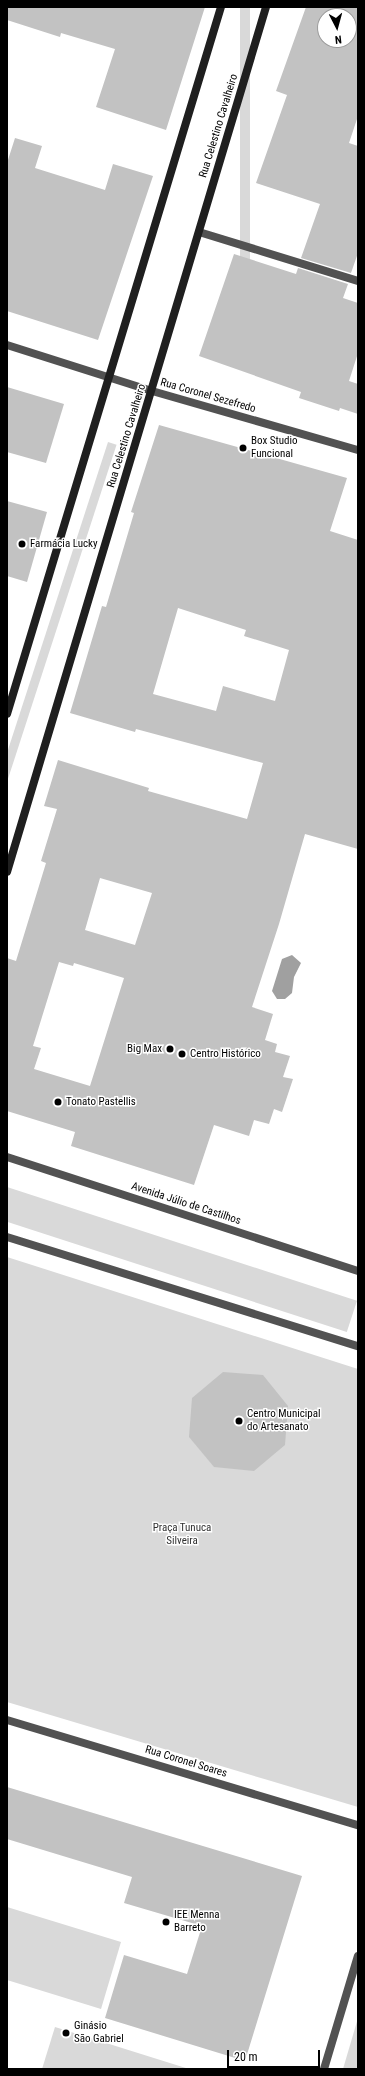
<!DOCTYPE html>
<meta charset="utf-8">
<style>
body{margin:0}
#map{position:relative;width:365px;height:2076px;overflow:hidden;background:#fff;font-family:"Roboto Condensed",sans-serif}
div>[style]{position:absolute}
.green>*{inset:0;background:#d9d9d9;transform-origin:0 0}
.water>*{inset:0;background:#a0a0a0}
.building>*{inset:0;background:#c2c2c2}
.lane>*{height:8px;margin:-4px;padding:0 4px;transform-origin:4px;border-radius:4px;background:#525252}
.street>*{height:8px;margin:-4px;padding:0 4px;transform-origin:4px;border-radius:4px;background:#525252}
.secondary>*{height:8px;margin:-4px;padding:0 4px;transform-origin:4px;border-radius:4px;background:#1f1f1f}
.dots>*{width:11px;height:11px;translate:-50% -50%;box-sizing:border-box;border:2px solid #fff;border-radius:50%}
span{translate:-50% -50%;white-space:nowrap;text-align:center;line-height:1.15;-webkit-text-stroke:3px #fff;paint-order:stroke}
.street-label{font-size:11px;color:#000}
.poi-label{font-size:11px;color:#000}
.left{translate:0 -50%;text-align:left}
.right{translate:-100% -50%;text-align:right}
.park-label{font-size:11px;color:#303030}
.frame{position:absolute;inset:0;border:8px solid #000;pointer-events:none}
.north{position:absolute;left:317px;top:8px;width:40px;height:40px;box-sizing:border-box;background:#fff;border:1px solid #999;border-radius:50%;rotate:174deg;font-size:11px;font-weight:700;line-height:16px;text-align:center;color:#000}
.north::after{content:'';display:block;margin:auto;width:14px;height:18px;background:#000;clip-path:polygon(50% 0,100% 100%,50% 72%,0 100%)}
.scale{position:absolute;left:227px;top:2050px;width:93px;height:18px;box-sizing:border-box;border:2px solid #000;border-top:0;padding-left:5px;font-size:12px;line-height:14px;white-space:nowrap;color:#000;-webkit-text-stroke:3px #fff;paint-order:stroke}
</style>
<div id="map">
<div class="green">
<div style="left:240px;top:7px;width:10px;height:341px"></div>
<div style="left:108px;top:442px;width:9px;height:351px;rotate:18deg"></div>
<div style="left:7px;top:1187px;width:368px;height:33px;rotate:18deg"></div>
<div style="clip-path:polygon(7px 1257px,358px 1369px,358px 1807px,7px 1702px)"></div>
<div style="clip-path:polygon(7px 1907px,121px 1942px,101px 2009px,7px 1980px)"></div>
<div style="clip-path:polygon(358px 2018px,358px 2069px,343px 2069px)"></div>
<div style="clip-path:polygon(55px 2027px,189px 2069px,42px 2069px)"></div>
</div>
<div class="water">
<div style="clip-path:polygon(292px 955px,301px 963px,294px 977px,292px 993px,285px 999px,277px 999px,272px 991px,282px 959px)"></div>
</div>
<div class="building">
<div style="clip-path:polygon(7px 7px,205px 7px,166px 130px,96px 107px,115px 49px,61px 33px,60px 37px,7px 20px)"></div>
<div style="clip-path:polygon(evenodd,306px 7px,358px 7px,358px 116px,349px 143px,358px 146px,358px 253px,351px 273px,301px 258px,320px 204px,256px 183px,287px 95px,276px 91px,306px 7px,325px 16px,349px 16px,349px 40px,325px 40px,325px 16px)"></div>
<div style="clip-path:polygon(15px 138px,42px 146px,35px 168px,105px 190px,113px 164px,153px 176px,98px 340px,7px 311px,7px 163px)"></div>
<div style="clip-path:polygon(234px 254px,296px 274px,298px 268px,348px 284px,343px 298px,358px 303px,358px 353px,349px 381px,358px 384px,358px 414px,340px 408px,339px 411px,299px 398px,301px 392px,199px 356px)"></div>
<div style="clip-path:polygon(7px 387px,64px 404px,46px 463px,7px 452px)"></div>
<div style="clip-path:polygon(evenodd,159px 425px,347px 478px,330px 531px,358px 540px,358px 849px,305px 834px,279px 924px,252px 1007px,273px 1014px,265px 1040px,277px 1044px,275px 1052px,290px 1056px,283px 1077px,293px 1079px,282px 1112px,274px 1109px,269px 1124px,254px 1120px,249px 1136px,214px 1125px,194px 1185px,71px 1146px,75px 1132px,7px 1111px,7px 958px,16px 961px,46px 863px,41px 861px,57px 809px,44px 806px,58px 760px,149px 788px,148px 791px,247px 819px,263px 763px,136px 729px,135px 732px,70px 713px,102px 606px,106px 607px,134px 513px,131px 512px,159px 425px,178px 608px,246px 630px,244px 636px,289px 650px,275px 701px,223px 686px,216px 711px,153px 694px,178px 608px,159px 425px,100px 878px,152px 893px,135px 945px,85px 930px,100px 878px,159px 425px,59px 962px,73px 966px,74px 963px,124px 978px,90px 1086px,34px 1069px,41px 1048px,33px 1046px,59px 962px)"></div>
<div style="clip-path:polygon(7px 501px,47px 512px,27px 582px,7px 576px)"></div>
<div style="clip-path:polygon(223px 1372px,263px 1375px,288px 1406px,285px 1445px,254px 1471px,214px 1467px,189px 1437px,192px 1398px)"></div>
<div style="clip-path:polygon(7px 1787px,302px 1876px,245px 2061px,105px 2018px,124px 1955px,187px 1974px,202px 1926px,124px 1903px,132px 1877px,7px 1839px)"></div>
</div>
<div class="lane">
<div style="left:199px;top:232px;width:166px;rotate:17.1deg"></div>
</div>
<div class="street">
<div style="left:7px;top:345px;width:152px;rotate:17.6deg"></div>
<div style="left:152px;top:391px;width:214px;rotate:16deg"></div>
<div style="left:7px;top:1157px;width:369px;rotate:18deg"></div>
<div style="left:7px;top:1237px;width:368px;rotate:17.3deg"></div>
<div style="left:7px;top:1720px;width:366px;rotate:16.7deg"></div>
<div style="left:324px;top:2069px;width:118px;rotate:-73.3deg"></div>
</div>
<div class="secondary">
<div style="left:7px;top:714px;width:739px;rotate:-73.16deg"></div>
<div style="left:7px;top:872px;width:903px;rotate:-73.33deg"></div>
</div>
<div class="dots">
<div style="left:243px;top:448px;background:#000"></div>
<div style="left:22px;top:544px;background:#000"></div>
<div style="left:170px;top:1049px;background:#000"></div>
<div style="left:182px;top:1054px;background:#000"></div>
<div style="left:58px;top:1102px;background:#000"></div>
<div style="left:239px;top:1421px;background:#000"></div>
<div style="left:166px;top:1922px;background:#000"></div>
<div style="left:66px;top:2033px;background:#000"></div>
</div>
<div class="street-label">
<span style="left:219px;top:126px;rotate:-73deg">Rua Celestino Cavalheiro</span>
<span style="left:208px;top:396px;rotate:16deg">Rua Coronel Sezefredo</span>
<span style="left:127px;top:436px;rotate:-73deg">Rua Celestino Cavalheiro</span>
<span style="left:186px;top:1204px;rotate:18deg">Avenida Júlio de Castilhos</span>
<span style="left:186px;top:1762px;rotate:17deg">Rua Coronel Soares</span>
</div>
<div class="poi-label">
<span class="left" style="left:251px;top:448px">Box Studio<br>Funcional</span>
<span class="left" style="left:30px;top:544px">Farmácia Lucky</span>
<span class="right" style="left:162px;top:1049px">Big Max</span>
<span class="left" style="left:190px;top:1054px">Centro Histórico</span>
<span class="left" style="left:66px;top:1102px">Tonato Pastellis</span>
<span class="left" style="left:247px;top:1421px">Centro Municipal<br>do Artesanato</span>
<span class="left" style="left:174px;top:1922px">IEE Menna<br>Barreto</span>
<span class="left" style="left:74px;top:2033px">Ginásio<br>São Gabriel</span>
</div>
<div class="park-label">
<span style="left:182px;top:1535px">Praça Tunuca<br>Silveira</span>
</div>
<div class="frame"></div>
<div class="north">N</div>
<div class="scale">20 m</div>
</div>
